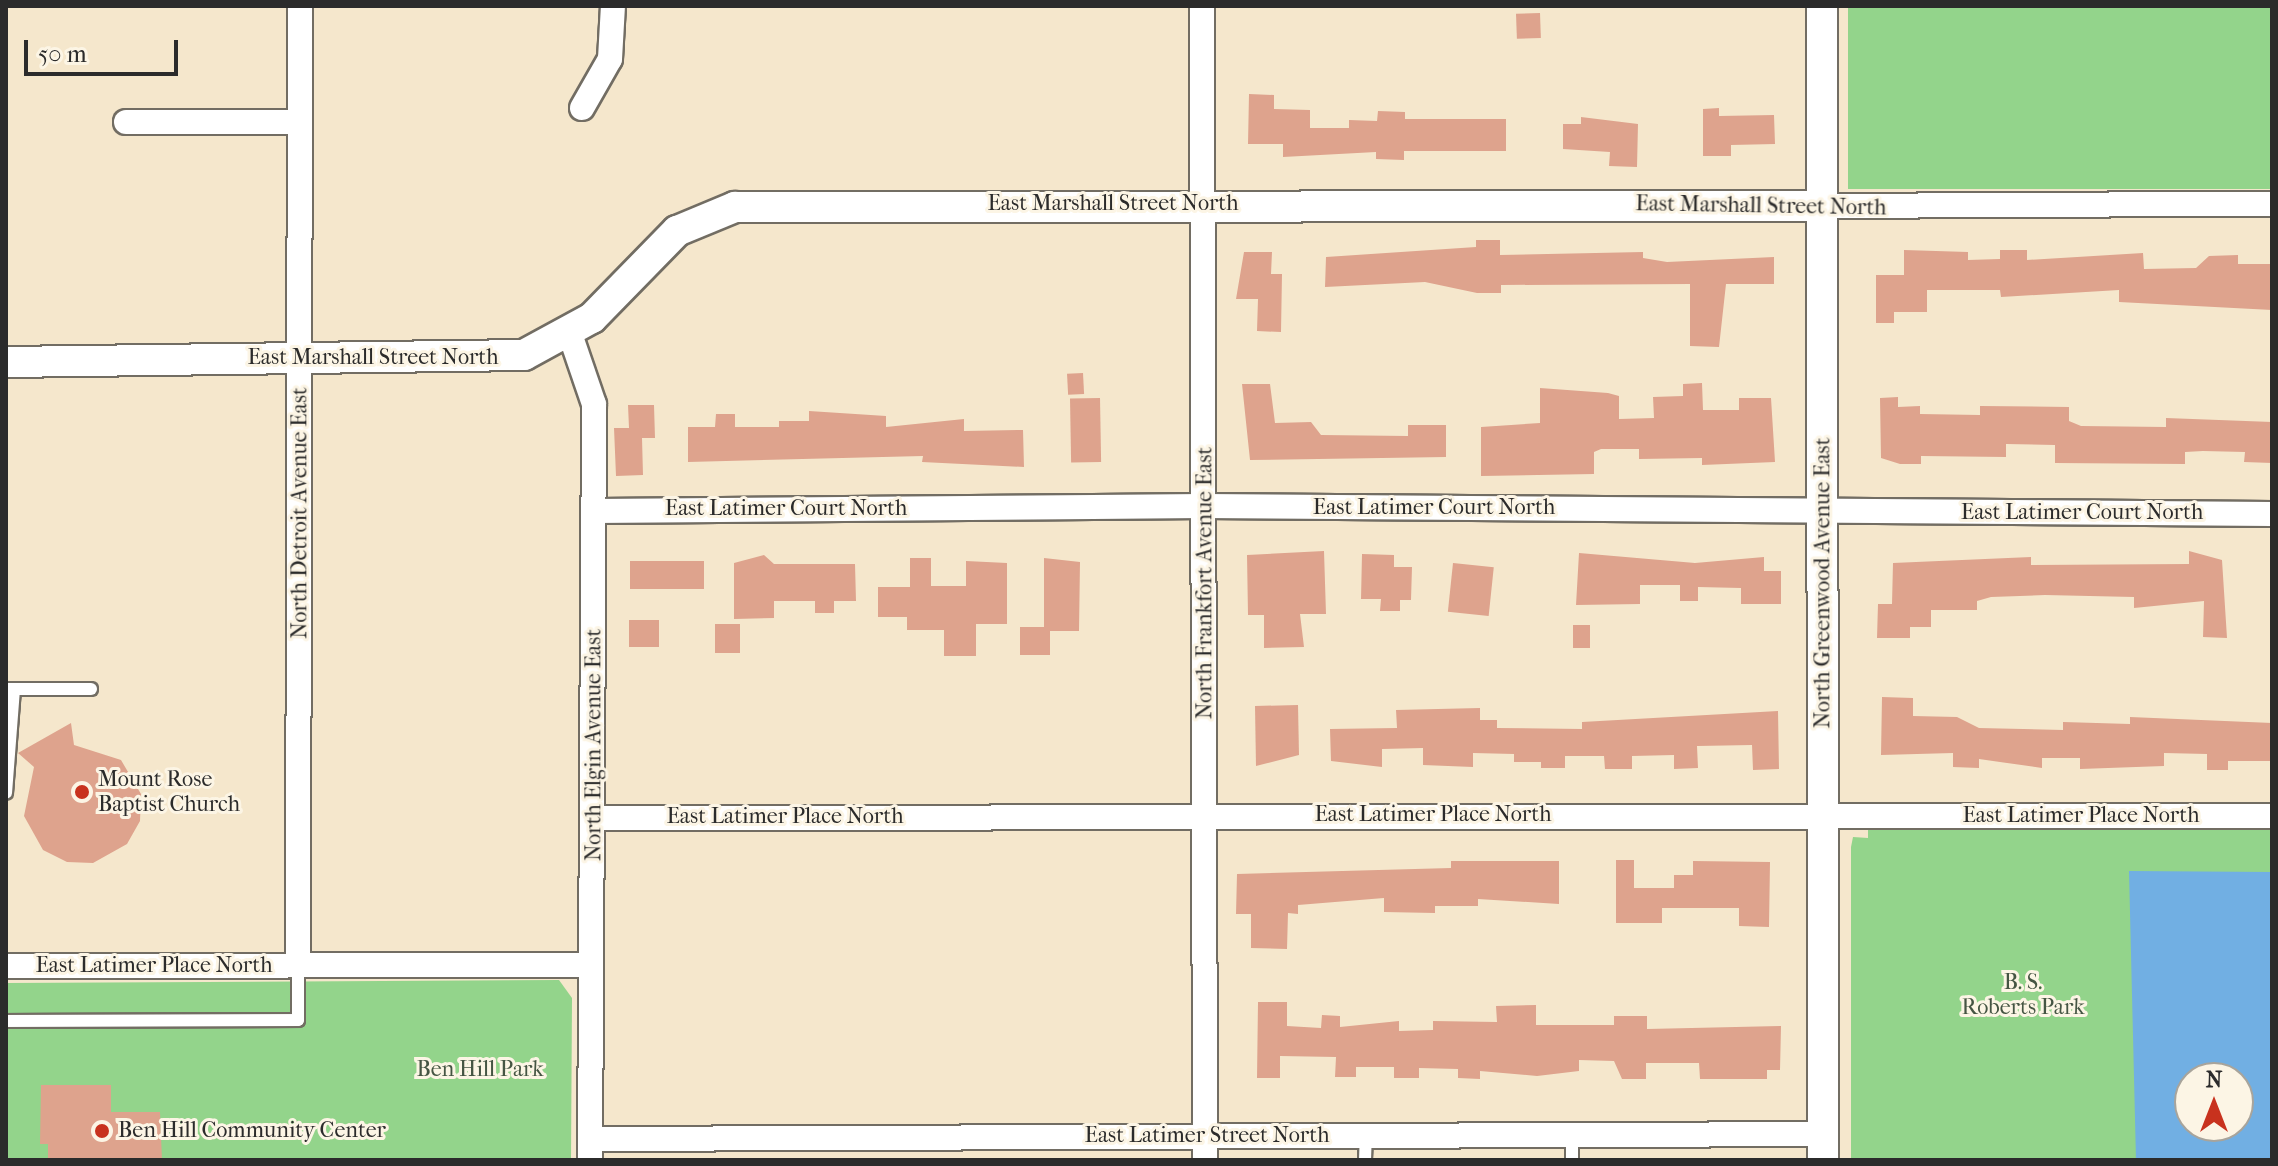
<!DOCTYPE html>
<style>
body{margin:0}
#map{position:relative;width:2278px;height:1166px;overflow:hidden;background:#f5e7cc;font-family:"IM FELL French Canon",serif}
div>[style]{position:absolute}
.green>*{inset:0;background:#93d48b;transform-origin:0 0}
.water>*{inset:0;background:#71afe3}
.building>*{inset:0;background:#dea38d;transform-origin:0 0}
.roads{filter:drop-shadow(2px 0 #726d63) drop-shadow(-2px 0 #726d63) drop-shadow(0 2px #726d63) drop-shadow(0 -2px #726d63)}
.service>*{height:12px;margin:-6px;padding:0 6px;transform-origin:6px;border-radius:6px;background:#fff}
.minor>*{height:24px;margin:-12px;padding:0 12px;transform-origin:12px;border-radius:12px;background:#fff}
.tertiary>*{height:30px;margin:-15px;padding:0 15px;transform-origin:15px;border-radius:15px;background:#fff}
.dots>*{width:22px;height:22px;translate:-50% -50%;box-sizing:border-box;border:4px solid #fcf5e5;border-radius:50%}
span{translate:-50% -50%;white-space:nowrap;text-align:center;line-height:1.15;-webkit-text-stroke:6px #fcf5e5;paint-order:stroke}
.street-label{font-size:22px;color:#2b2b2b}
.poi-label{font-size:22px;color:#2b2b2b}
.left{translate:0 -50%;text-align:left}
.park-label{font-size:22px;color:#455543}
.frame{position:absolute;inset:0;border:8px solid #2b2b2b;pointer-events:none}
.north{position:absolute;left:2174px;top:1062px;width:80px;height:80px;box-sizing:border-box;background:#fcf5e5;border:2px solid #a8a49b;border-radius:50%;rotate:0deg;font-size:22px;font-weight:700;line-height:32px;text-align:center;color:#2b2b2b}
.north::after{content:'';display:block;margin:auto;width:28px;height:36px;background:#c8321e;clip-path:polygon(50% 0,100% 100%,50% 72%,0 100%)}
.scale{position:absolute;left:24px;top:40px;width:154px;height:36px;box-sizing:border-box;border:4px solid #2b2b2b;border-top:0;padding-left:10px;font-size:24px;line-height:28px;white-space:nowrap;color:#2b2b2b;-webkit-text-stroke:6px #fcf5e5;paint-order:stroke}
</style>
<div id="map">
<div class="green">
<div style="left:1848px;top:6px;width:424px;height:183px"></div>
<div style="clip-path:polygon(evenodd,1868px 828px,2272px 830px,2272px 1160px,1851px 1160px,1851px 847px,1853px 837px,1868px 838px,1868px 828px,2190px 1078px,2238px 1078px,2238px 1126px,2190px 1126px,2190px 1078px)"></div>
<div style="clip-path:polygon(559px 980px,572px 998px,571px 1160px,6px 1160px,6px 983px)"></div>
</div>
<div class="water">
<div style="clip-path:polygon(evenodd,2129px 871px,2272px 872px,2272px 1160px,2136px 1160px,2129px 871px,2190px 1078px,2238px 1078px,2238px 1126px,2190px 1126px,2190px 1078px)"></div>
</div>
<div class="building">
<div style="left:1540px;top:13px;width:25px;height:24px;rotate:88deg"></div>
<div style="clip-path:polygon(1249px 94px,1274px 95px,1274px 109px,1310px 110px,1310px 128px,1349px 128px,1349px 120px,1377px 121px,1378px 111px,1405px 112px,1405px 119px,1506px 119px,1506px 151px,1404px 151px,1404px 160px,1376px 159px,1376px 152px,1283px 157px,1283px 144px,1248px 144px)"></div>
<div style="clip-path:polygon(1719px 108px,1719px 116px,1774px 115px,1775px 144px,1731px 145px,1731px 156px,1703px 156px,1703px 109px)"></div>
<div style="clip-path:polygon(1581px 117px,1638px 124px,1637px 167px,1609px 166px,1610px 152px,1563px 149px,1563px 124px,1581px 124px)"></div>
<div style="clip-path:polygon(1476px 240px,1500px 240px,1500px 255px,1643px 252px,1643px 258px,1667px 262px,1774px 257px,1774px 284px,1726px 284px,1719px 347px,1690px 346px,1690px 284px,1501px 285px,1501px 293px,1477px 293px,1425px 282px,1325px 287px,1326px 257px,1476px 247px)"></div>
<div style="clip-path:polygon(1904px 250px,1968px 252px,1968px 260px,2000px 259px,2000px 250px,2027px 250px,2027px 260px,2143px 253px,2144px 269px,2196px 268px,2209px 256px,2238px 255px,2238px 264px,2272px 264px,2272px 310px,2119px 302px,2119px 290px,2001px 297px,2000px 290px,1927px 290px,1927px 312px,1894px 312px,1894px 323px,1876px 323px,1876px 275px,1904px 275px)"></div>
<div style="clip-path:polygon(1244px 252px,1272px 252px,1271px 274px,1282px 274px,1281px 332px,1257px 331px,1258px 299px,1236px 299px)"></div>
<div style="left:1083px;top:373px;width:21px;height:16px;rotate:87deg"></div>
<div style="clip-path:polygon(1702px 383px,1703px 410px,1739px 410px,1739px 398px,1771px 398px,1775px 462px,1702px 465px,1702px 458px,1639px 459px,1639px 449px,1601px 449px,1594px 452px,1594px 474px,1481px 476px,1481px 427px,1540px 423px,1540px 388px,1608px 393px,1619px 396px,1619px 419px,1654px 418px,1653px 397px,1683px 396px,1683px 384px)"></div>
<div style="clip-path:polygon(1242px 384px,1270px 384px,1275px 423px,1311px 422px,1321px 435px,1408px 436px,1408px 425px,1446px 425px,1446px 457px,1250px 460px)"></div>
<div style="clip-path:polygon(1898px 397px,1898px 407px,1920px 406px,1920px 414px,1980px 415px,1980px 406px,2069px 407px,2069px 421px,2081px 426px,2166px 427px,2166px 418px,2272px 422px,2272px 463px,2244px 462px,2245px 452px,2203px 451px,2185px 452px,2185px 464px,2055px 463px,2055px 445px,2006px 444px,2006px 457px,1921px 456px,1921px 464px,1900px 464px,1881px 458px,1880px 398px)"></div>
<div style="left:1100px;top:398px;width:64px;height:30px;rotate:89deg"></div>
<div style="clip-path:polygon(628px 405px,654px 405px,655px 438px,642px 438px,643px 475px,616px 476px,614px 428px,629px 428px)"></div>
<div style="clip-path:polygon(809px 411px,886px 416px,886px 427px,964px 419px,964px 431px,1023px 430px,1024px 467px,922px 462px,923px 456px,688px 462px,688px 427px,715px 427px,716px 414px,735px 414px,735px 427px,779px 427px,779px 421px,809px 421px)"></div>
<div style="clip-path:polygon(1324px 551px,1326px 614px,1300px 614px,1304px 647px,1264px 648px,1264px 615px,1248px 615px,1247px 555px)"></div>
<div style="clip-path:polygon(2189px 551px,2222px 560px,2227px 638px,2203px 637px,2204px 601px,2134px 608px,2134px 597px,2045px 595px,1991px 597px,1977px 601px,1977px 610px,1931px 610px,1931px 627px,1910px 627px,1910px 638px,1877px 638px,1878px 604px,1892px 604px,1893px 563px,2031px 557px,2031px 565px,2189px 564px)"></div>
<div style="clip-path:polygon(1579px 553px,1695px 563px,1764px 557px,1764px 571px,1781px 571px,1781px 604px,1741px 604px,1741px 588px,1698px 587px,1698px 601px,1680px 601px,1680px 585px,1640px 585px,1640px 604px,1576px 605px)"></div>
<div style="clip-path:polygon(1362px 554px,1394px 555px,1394px 567px,1412px 567px,1411px 600px,1400px 600px,1400px 611px,1380px 611px,1381px 599px,1361px 599px)"></div>
<div style="clip-path:polygon(764px 555px,774px 564px,855px 564px,856px 601px,834px 601px,834px 613px,815px 613px,815px 601px,774px 601px,774px 618px,734px 619px,734px 563px)"></div>
<div style="clip-path:polygon(910px 558px,931px 558px,931px 586px,966px 586px,966px 561px,1007px 563px,1007px 624px,976px 624px,976px 656px,944px 656px,944px 630px,907px 630px,907px 617px,878px 617px,878px 587px,910px 587px)"></div>
<div style="clip-path:polygon(1044px 558px,1080px 562px,1079px 631px,1050px 631px,1050px 655px,1020px 655px,1020px 627px,1044px 627px)"></div>
<div style="left:630px;top:561px;width:74px;height:28px"></div>
<div style="left:1453px;top:563px;width:41px;height:49px;rotate:6deg"></div>
<div style="left:629px;top:620px;width:30px;height:27px"></div>
<div style="left:740px;top:624px;width:29px;height:25px;rotate:90deg"></div>
<div style="left:1573px;top:625px;width:17px;height:23px"></div>
<div style="clip-path:polygon(1882px 697px,1913px 698px,1913px 716px,1957px 717px,1979px 728px,2063px 730px,2063px 722px,2130px 724px,2130px 717px,2272px 723px,2272px 761px,2228px 761px,2228px 770px,2207px 770px,2207px 754px,2164px 753px,2164px 766px,2080px 769px,2080px 758px,2042px 758px,2042px 768px,1979px 759px,1979px 768px,1953px 767px,1953px 753px,1881px 755px)"></div>
<div style="clip-path:polygon(1298px 705px,1299px 755px,1256px 766px,1255px 706px)"></div>
<div style="clip-path:polygon(1480px 708px,1480px 720px,1497px 720px,1497px 728px,1582px 729px,1582px 722px,1778px 711px,1779px 769px,1753px 770px,1752px 745px,1697px 746px,1698px 768px,1674px 769px,1674px 755px,1632px 756px,1632px 769px,1605px 769px,1604px 756px,1565px 756px,1565px 768px,1541px 768px,1541px 762px,1514px 762px,1514px 754px,1473px 753px,1473px 767px,1423px 765px,1423px 748px,1382px 749px,1382px 767px,1331px 761px,1330px 729px,1397px 728px,1396px 710px)"></div>
<div style="clip-path:polygon(71px 723px,74px 745px,121px 760px,141px 794px,140px 821px,127px 844px,93px 863px,67px 862px,43px 850px,24px 816px,34px 767px,18px 753px)"></div>
<div style="clip-path:polygon(1616px 860px,1634px 860px,1634px 888px,1674px 888px,1674px 875px,1693px 875px,1693px 861px,1770px 862px,1769px 927px,1739px 926px,1739px 908px,1662px 908px,1662px 923px,1616px 923px)"></div>
<div style="clip-path:polygon(1451px 861px,1559px 861px,1559px 904px,1478px 899px,1478px 906px,1435px 906px,1435px 913px,1384px 912px,1384px 898px,1298px 905px,1298px 914px,1288px 913px,1287px 949px,1251px 948px,1251px 914px,1236px 914px,1237px 874px,1451px 868px)"></div>
<div style="clip-path:polygon(1258px 1002px,1287px 1002px,1287px 1026px,1321px 1028px,1322px 1015px,1340px 1016px,1340px 1027px,1399px 1021px,1399px 1031px,1433px 1030px,1433px 1021px,1497px 1022px,1496px 1006px,1536px 1005px,1536px 1025px,1614px 1025px,1614px 1016px,1647px 1016px,1647px 1029px,1781px 1026px,1780px 1070px,1767px 1070px,1767px 1079px,1700px 1079px,1699px 1063px,1646px 1063px,1646px 1079px,1622px 1079px,1614px 1061px,1579px 1060px,1579px 1071px,1537px 1076px,1480px 1071px,1480px 1079px,1458px 1078px,1458px 1069px,1419px 1068px,1419px 1078px,1394px 1078px,1394px 1067px,1356px 1067px,1356px 1077px,1335px 1077px,1336px 1057px,1280px 1056px,1280px 1078px,1257px 1078px)"></div>
<div style="clip-path:polygon(41px 1085px,111px 1085px,111px 1112px,160px 1112px,162px 1160px,48px 1160px,48px 1144px,40px 1144px)"></div>
</div>
<div class="roads">
<div class="service">
<div style="left:6px;top:689px;width:8px"></div>
<div style="left:14px;top:689px;width:104px;rotate:94.4deg"></div>
<div style="left:14px;top:689px;width:77px"></div>
<div style="left:6px;top:1021px;width:292px;rotate:-0.2deg"></div>
<div style="left:298px;top:1020px;width:54px;rotate:-90deg"></div>
<div style="left:1365px;top:1160px;width:23px;rotate:-88deg"></div>
<div style="left:1572px;top:1160px;width:24px;rotate:-90deg"></div>
</div>
<div class="minor">
<div style="left:1202px;top:6px;width:1154px;rotate:89.85deg"></div>
<div style="left:582px;top:108px;width:56px;rotate:-60.3deg"></div>
<div style="left:610px;top:59px;width:53px;rotate:-86.8deg"></div>
<div style="left:126px;top:122px;width:174px"></div>
<div style="left:1823px;top:206px;width:449px;rotate:-0.3deg"></div>
<div style="left:570px;top:334px;width:74px;rotate:71.1deg"></div>
<div style="left:594px;top:404px;width:756px;rotate:90.3deg"></div>
<div style="left:595px;top:511px;width:609px;rotate:-0.47deg"></div>
<div style="left:1204px;top:506px;width:1068px;rotate:0.43deg"></div>
<div style="left:594px;top:818px;width:1678px;rotate:-0.07deg"></div>
<div style="left:6px;top:966px;width:585px;rotate:-0.1deg"></div>
<div style="left:298px;top:966px;width:960px;rotate:-89.88deg"></div>
<div style="left:590px;top:1139px;width:1233px;rotate:-0.23deg"></div>
</div>
<div class="tertiary">
<div style="left:1822px;top:6px;width:1154px;rotate:89.95deg"></div>
<div style="left:6px;top:362px;width:518px;rotate:-0.77deg"></div>
<div style="left:524px;top:355px;width:77px;rotate:-28.6deg"></div>
<div style="left:592px;top:318px;width:122px;rotate:-45.7deg"></div>
<div style="left:677px;top:231px;width:63px;rotate:-22.5deg"></div>
<div style="left:735px;top:207px;width:1088px;rotate:-0.05deg"></div>
</div>
</div>
<div class="dots">
<div style="left:82px;top:792px;background:#c8321e"></div>
<div style="left:102px;top:1131px;background:#c8321e"></div>
</div>
<div class="street-label">
<span style="left:1113px;top:204px">East Marshall Street North</span>
<span style="left:1761px;top:206px;rotate:1deg">East Marshall Street North</span>
<span style="left:373px;top:358px">East Marshall Street North</span>
<span style="left:1434px;top:508px">East Latimer Court North</span>
<span style="left:786px;top:509px">East Latimer Court North</span>
<span style="left:300px;top:513px;rotate:-90deg">North Detroit Avenue East</span>
<span style="left:2082px;top:513px">East Latimer Court North</span>
<span style="left:1205px;top:583px;rotate:-90deg">North Frankfort Avenue East</span>
<span style="left:1823px;top:583px;rotate:-90deg">North Greenwood Avenue East</span>
<span style="left:594px;top:745px;rotate:-90deg">North Elgin Avenue East</span>
<span style="left:1433px;top:815px">East Latimer Place North</span>
<span style="left:2081px;top:816px">East Latimer Place North</span>
<span style="left:785px;top:817px">East Latimer Place North</span>
<span style="left:154px;top:966px">East Latimer Place North</span>
<span style="left:1207px;top:1136px">East Latimer Street North</span>
</div>
<div class="poi-label">
<span class="left" style="left:98px;top:792px">Mount Rose<br>Baptist Church</span>
<span class="left" style="left:118px;top:1131px">Ben Hill Community Center</span>
</div>
<div class="park-label">
<span style="left:2023px;top:995px">B. S.<br>Roberts Park</span>
<span style="left:480px;top:1070px">Ben Hill Park</span>
</div>
<div class="frame"></div>
<div class="north">N</div>
<div class="scale">50 m</div>
</div>
